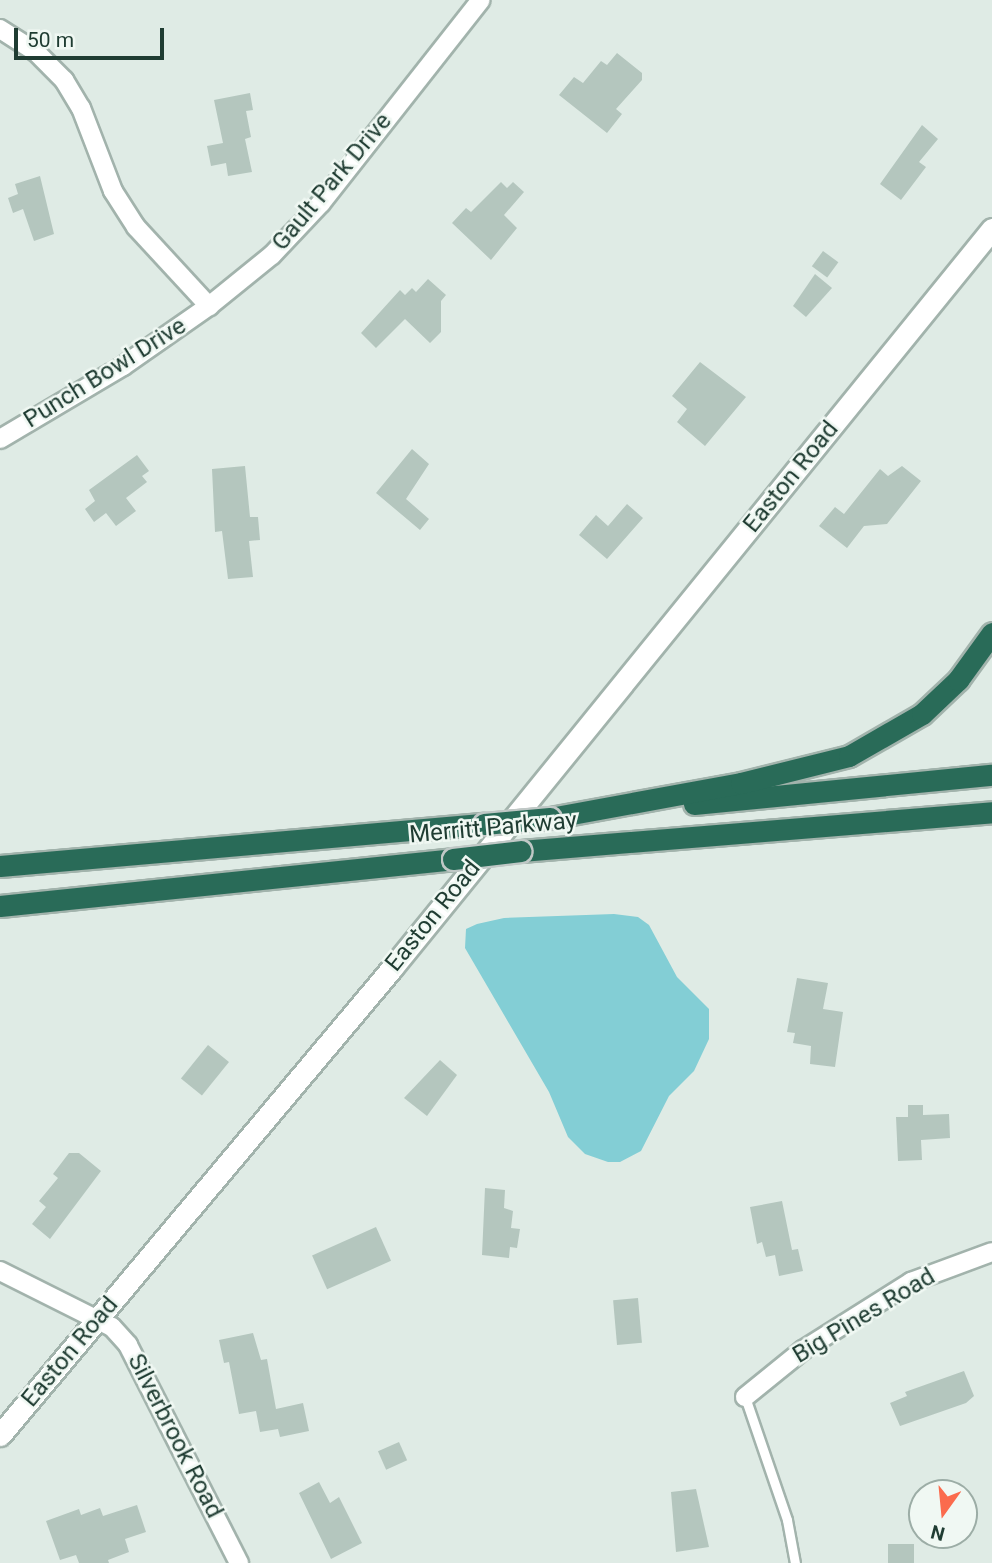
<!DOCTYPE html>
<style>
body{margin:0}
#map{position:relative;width:992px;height:1563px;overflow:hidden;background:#dfebe5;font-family:Roboto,sans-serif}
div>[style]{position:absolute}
.water>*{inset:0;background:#83ced5}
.building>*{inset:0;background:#b4c6be;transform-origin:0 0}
.roads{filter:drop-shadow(2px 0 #a2b3ac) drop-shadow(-2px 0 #a2b3ac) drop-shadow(0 2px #a2b3ac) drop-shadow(0 -2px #a2b3ac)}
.service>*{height:9px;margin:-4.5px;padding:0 4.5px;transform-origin:4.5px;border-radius:4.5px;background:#fff}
.minor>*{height:18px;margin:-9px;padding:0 9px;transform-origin:9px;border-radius:9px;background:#fff}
.secondary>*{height:21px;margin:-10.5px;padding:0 10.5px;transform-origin:10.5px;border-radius:10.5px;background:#fff}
.motorway>*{height:21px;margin:-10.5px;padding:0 10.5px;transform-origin:10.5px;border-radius:10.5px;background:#296b58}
.bridges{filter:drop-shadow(2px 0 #c0c8c6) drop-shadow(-2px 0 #c0c8c6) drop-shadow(0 2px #c0c8c6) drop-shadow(0 -2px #c0c8c6)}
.motorway-bridge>*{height:21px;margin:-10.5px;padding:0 10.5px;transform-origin:10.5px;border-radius:10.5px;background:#296b58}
span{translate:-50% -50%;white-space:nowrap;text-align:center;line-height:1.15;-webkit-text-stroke:5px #f0f8f3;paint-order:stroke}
.street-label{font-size:24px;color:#1f3c32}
.north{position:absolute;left:908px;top:1479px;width:70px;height:70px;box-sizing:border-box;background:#f0f8f3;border:2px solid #9cada6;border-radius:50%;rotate:195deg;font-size:19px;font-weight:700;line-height:28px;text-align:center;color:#1f3c32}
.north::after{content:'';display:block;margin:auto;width:24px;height:32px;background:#fb6b4d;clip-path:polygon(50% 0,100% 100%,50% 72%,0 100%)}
.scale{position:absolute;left:14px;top:28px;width:150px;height:32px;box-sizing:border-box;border:4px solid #1f3c32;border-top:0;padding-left:9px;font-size:21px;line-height:24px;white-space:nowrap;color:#1f3c32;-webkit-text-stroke:5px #f0f8f3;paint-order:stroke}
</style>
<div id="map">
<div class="water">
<div style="clip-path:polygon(614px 914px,638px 917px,649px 925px,677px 977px,709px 1009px,709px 1039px,694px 1071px,669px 1096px,641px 1151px,620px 1162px,608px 1162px,585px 1154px,568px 1137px,549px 1092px,465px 948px,466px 929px,477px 924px,504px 918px)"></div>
</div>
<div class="building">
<div style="clip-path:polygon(617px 53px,642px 73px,642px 80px,616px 109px,622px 114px,607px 133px,559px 95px,574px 77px,583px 83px,601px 61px,607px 65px)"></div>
<div style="clip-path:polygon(250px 93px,253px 110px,246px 111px,251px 137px,245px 139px,252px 172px,228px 176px,226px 163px,211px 166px,207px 146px,223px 143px,214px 100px)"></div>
<div style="clip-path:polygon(922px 125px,938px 139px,919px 162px,926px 167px,901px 200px,880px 184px)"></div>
<div style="clip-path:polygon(40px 176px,54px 234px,34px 241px,23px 209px,13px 213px,8px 198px,18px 194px,15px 184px)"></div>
<div style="clip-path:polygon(501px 182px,507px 188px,513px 182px,524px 192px,504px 215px,517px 228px,491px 260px,452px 223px,466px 208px,471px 212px)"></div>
<div style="left:823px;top:251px;width:19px;height:19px;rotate:36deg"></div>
<div style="clip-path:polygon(815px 274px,832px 288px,806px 317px,793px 306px)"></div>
<div style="clip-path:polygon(428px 279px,446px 295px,441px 301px,441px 332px,430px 343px,405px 319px,376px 348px,361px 333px,400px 290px,405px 295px,412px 288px,416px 292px)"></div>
<div style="clip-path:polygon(700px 362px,746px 397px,705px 446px,677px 422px,687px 409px,672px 396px)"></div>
<div style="clip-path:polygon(412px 449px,429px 464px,406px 499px,429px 519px,420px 530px,376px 493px)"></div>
<div style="clip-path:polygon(137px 455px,149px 471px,142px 476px,147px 482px,126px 498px,136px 511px,116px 526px,106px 513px,94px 522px,85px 509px,95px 501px,89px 490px)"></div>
<div style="clip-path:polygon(245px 466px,250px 517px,258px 517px,260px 540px,249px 541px,253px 577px,228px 579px,222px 531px,215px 532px,212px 469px)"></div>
<div style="clip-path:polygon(902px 466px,921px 481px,887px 524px,864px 526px,847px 548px,819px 526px,835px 507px,844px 514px,880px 469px,888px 476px)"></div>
<div style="clip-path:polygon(627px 504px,643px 518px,607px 559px,579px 535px,596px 515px,608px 526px)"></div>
<div style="clip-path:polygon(797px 978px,828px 983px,823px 1009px,843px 1012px,835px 1067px,810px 1064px,811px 1046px,793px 1043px,795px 1033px,787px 1032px)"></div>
<div style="left:208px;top:1045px;width:27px;height:43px;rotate:39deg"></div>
<div style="clip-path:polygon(440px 1060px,457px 1075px,427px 1116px,404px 1098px)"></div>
<div style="clip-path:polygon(908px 1105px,923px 1105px,923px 1115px,949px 1114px,950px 1138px,921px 1140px,922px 1160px,898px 1161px,896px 1117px,908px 1117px)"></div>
<div style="clip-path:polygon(69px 1153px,79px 1153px,101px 1171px,50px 1239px,32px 1224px,46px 1207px,39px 1201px,58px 1178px,53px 1174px)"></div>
<div style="clip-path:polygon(485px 1188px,505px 1190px,504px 1208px,513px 1211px,511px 1228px,520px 1229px,517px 1248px,510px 1247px,509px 1258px,482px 1255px)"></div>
<div style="clip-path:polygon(782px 1201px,792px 1250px,798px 1249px,803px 1271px,779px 1276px,775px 1255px,766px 1257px,762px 1242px,757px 1244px,750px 1207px)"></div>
<div style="left:376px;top:1227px;width:37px;height:70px;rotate:66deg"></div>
<div style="left:638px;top:1298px;width:45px;height:25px;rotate:85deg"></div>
<div style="clip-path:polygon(253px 1333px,261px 1360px,267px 1359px,276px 1409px,303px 1403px,309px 1431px,280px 1437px,278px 1429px,260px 1432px,256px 1411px,239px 1414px,229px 1362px,224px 1363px,219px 1340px)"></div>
<div style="clip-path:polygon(964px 1371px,974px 1396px,966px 1403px,900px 1426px,890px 1403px,907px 1396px,905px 1392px)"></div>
<div style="left:399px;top:1442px;width:20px;height:23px;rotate:66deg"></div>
<div style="clip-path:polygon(319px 1482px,330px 1503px,339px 1497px,362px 1543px,331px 1559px,299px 1493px)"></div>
<div style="clip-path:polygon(696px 1489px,709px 1547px,676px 1552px,671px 1492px)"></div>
<div style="clip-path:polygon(137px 1505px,146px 1532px,125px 1539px,129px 1552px,108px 1560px,109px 1563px,79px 1563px,76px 1555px,60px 1560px,46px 1521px,79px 1509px,81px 1515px,100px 1508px,103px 1516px)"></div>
<div style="left:888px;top:1544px;width:26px;height:19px"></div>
</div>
<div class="roads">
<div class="service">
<div style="left:745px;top:1397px;width:130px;rotate:71.1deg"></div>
<div style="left:787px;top:1520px;width:44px;rotate:79.5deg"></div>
</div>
<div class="minor">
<div style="left:0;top:29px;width:43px;rotate:32.6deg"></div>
<div style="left:36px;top:52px;width:40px;rotate:45deg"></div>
<div style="left:64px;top:80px;width:33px;rotate:59deg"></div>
<div style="left:81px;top:108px;width:89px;rotate:68.9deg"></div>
<div style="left:113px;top:191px;width:43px;rotate:57.4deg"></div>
<div style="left:136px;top:227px;width:108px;rotate:47.3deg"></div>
<div style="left:0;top:439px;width:143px;rotate:-30.7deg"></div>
<div style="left:123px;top:366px;width:105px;rotate:-34.9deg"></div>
<div style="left:209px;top:306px;width:81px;rotate:-39deg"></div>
<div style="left:272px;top:255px;width:71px;rotate:-46.7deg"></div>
<div style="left:321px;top:203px;width:258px;rotate:-51.8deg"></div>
<div style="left:0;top:1271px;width:125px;rotate:26.6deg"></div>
<div style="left:112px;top:1327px;width:24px;rotate:48deg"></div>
<div style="left:128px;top:1345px;width:245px;rotate:63deg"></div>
<div style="left:745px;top:1397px;width:75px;rotate:-39deg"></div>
<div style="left:803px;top:1350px;width:128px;rotate:-32.2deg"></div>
<div style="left:911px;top:1282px;width:86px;rotate:-20.3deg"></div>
</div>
<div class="secondary">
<div style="left:0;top:1435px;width:610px;rotate:-49.99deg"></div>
<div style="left:392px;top:968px;width:952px;rotate:-50.93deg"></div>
</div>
<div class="motorway">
<div style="left:694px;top:804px;width:299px;rotate:-5.6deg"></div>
<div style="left:550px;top:818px;width:194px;rotate:-10.4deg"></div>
<div style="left:741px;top:783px;width:111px;rotate:-14deg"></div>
<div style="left:849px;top:756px;width:84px;rotate:-29.9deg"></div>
<div style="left:922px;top:714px;width:50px;rotate:-43.4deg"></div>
<div style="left:958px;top:680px;width:58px;rotate:-54.1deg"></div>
<div style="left:521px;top:851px;width:473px;rotate:-4.7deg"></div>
<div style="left:0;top:866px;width:486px;rotate:-5deg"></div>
<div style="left:0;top:906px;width:455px;rotate:-5.9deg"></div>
</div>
</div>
<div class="bridges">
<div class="motorway-bridge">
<div style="left:484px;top:824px;width:66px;rotate:-5.2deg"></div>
<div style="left:453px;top:859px;width:68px;rotate:-6.7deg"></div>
</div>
</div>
<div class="street-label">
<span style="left:332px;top:182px;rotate:-50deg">Gault Park Drive</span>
<span style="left:105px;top:373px;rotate:-32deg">Punch Bowl Drive</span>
<span style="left:791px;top:477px;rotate:-51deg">Easton Road</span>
<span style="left:493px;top:828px;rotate:-5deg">Merritt Parkway</span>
<span style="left:433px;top:916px;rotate:-51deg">Easton Road</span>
<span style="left:864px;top:1316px;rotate:-31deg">Big Pines Road</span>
<span style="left:70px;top:1352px;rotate:-50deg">Easton Road</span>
<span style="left:175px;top:1436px;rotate:63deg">Silverbrook Road</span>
</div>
<div class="north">N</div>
<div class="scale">50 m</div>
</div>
